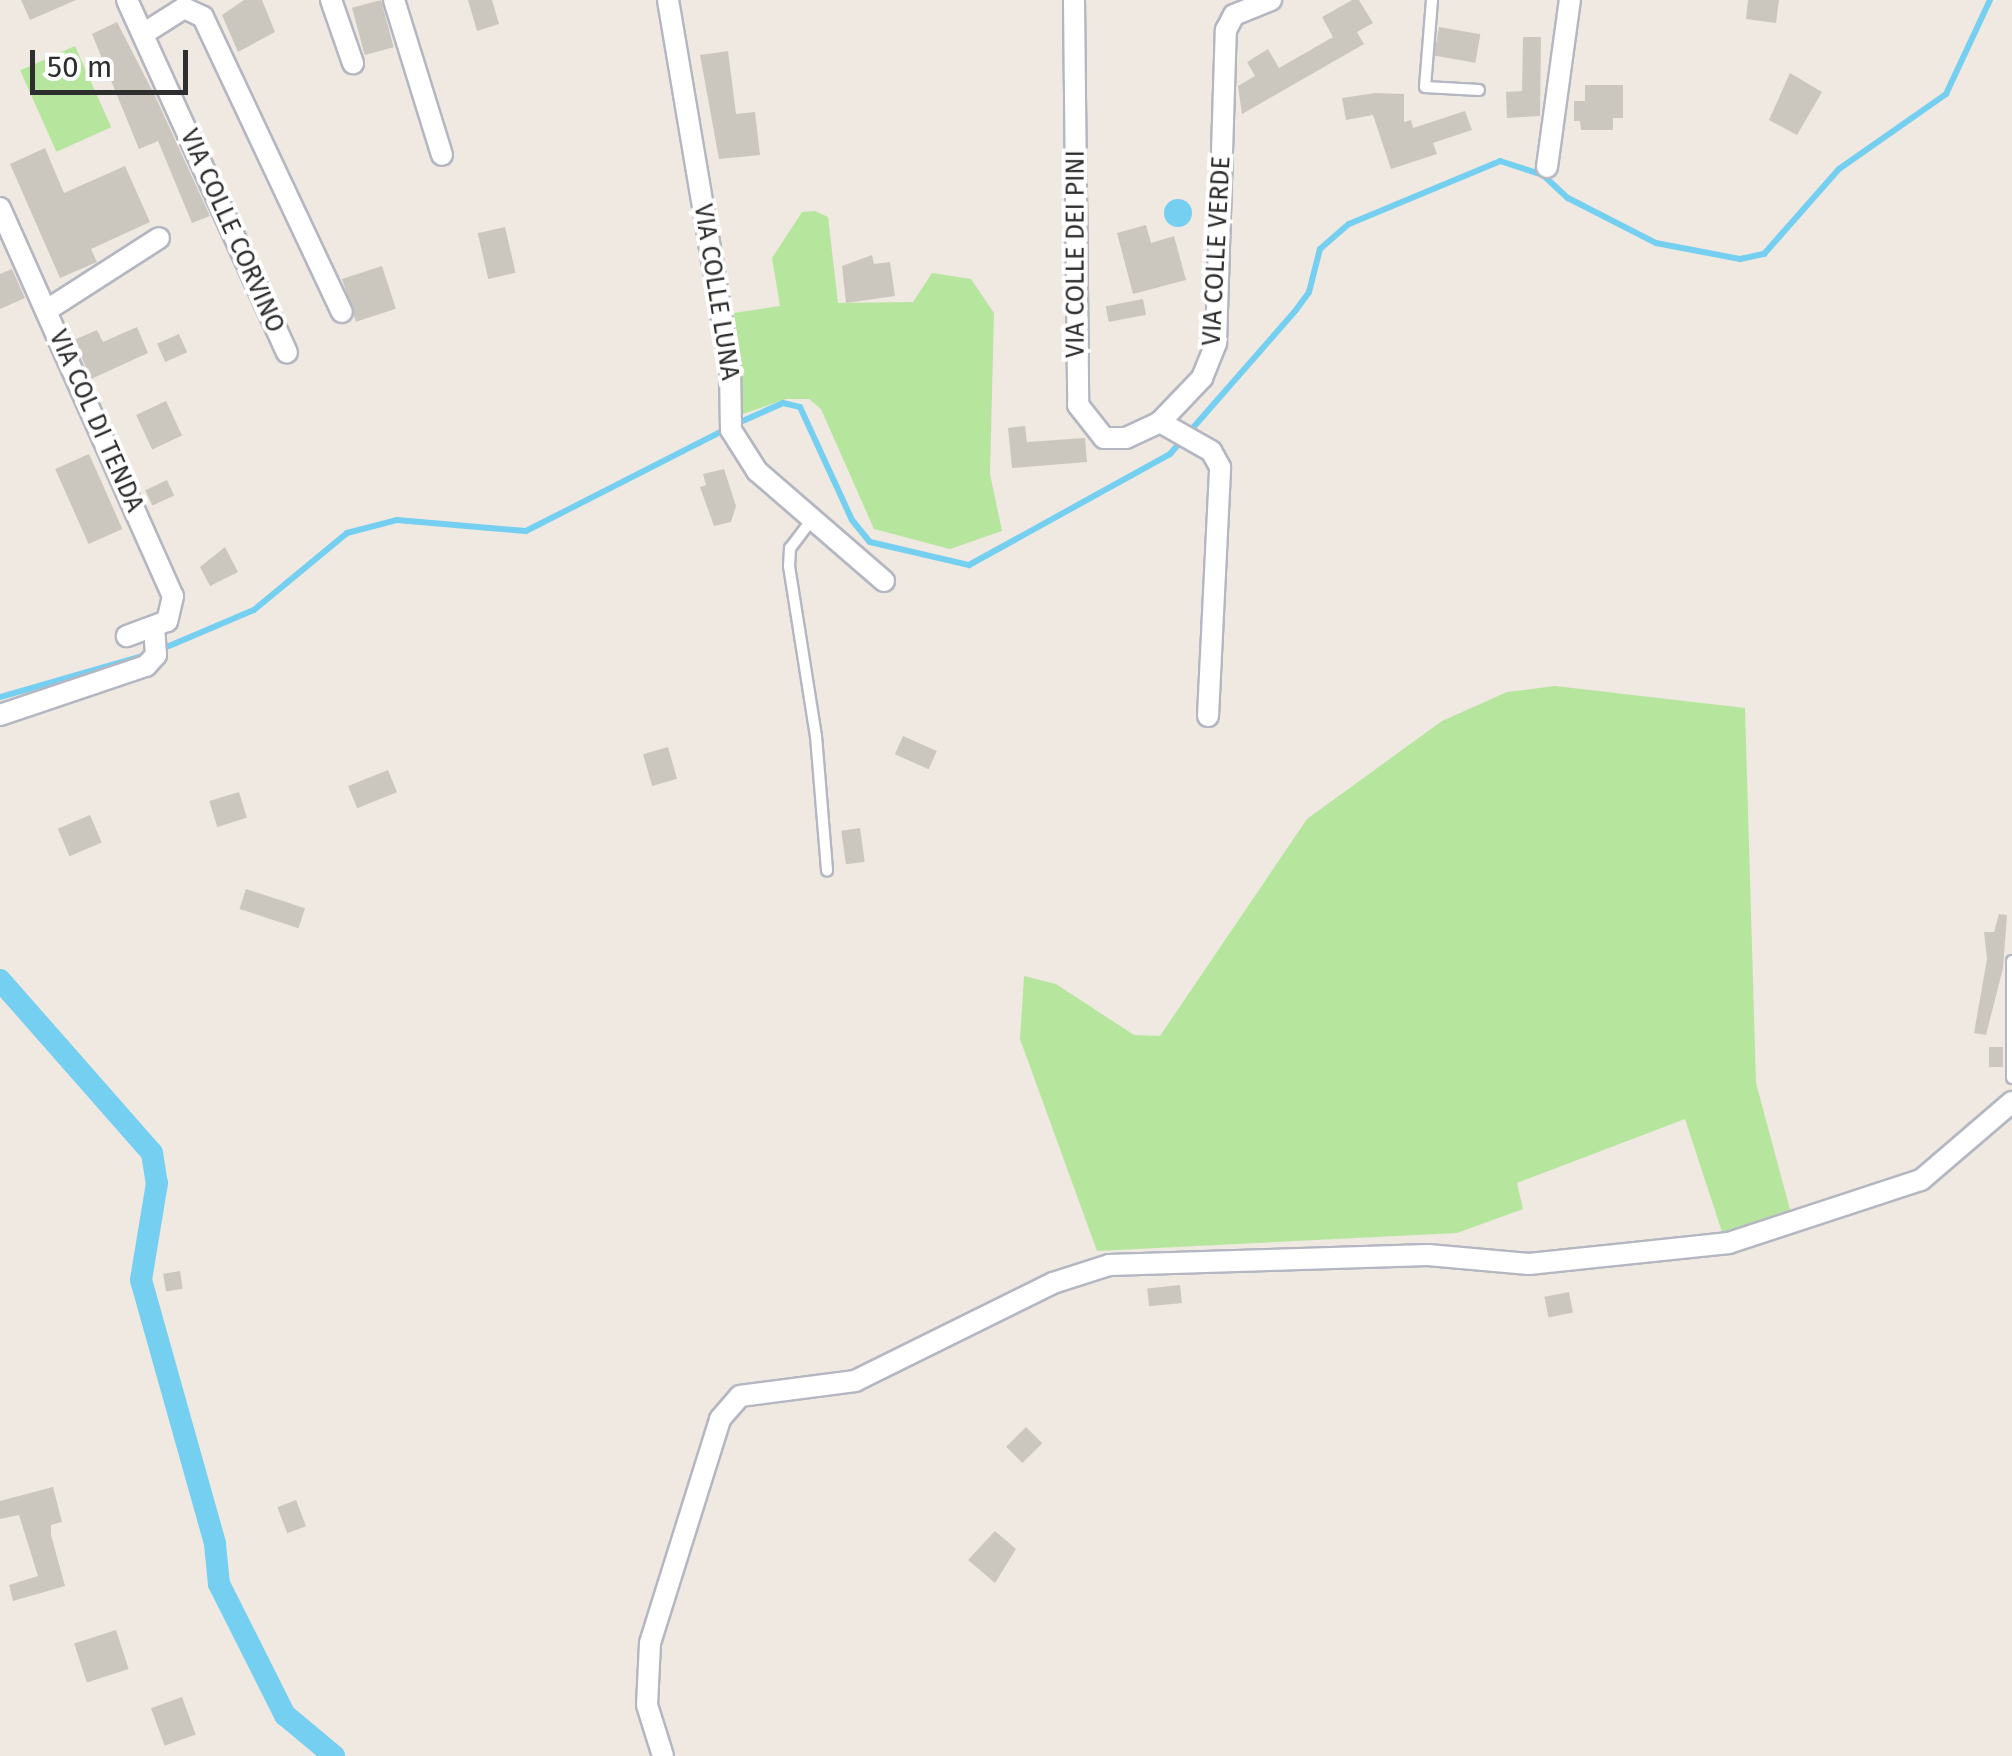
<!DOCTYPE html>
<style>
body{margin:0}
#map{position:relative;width:2012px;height:1756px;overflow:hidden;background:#efe9e1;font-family:"Fira Sans",sans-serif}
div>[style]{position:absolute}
.green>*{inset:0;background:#b6e59e;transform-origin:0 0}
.water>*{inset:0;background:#75cff0}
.round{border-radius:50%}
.stream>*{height:6px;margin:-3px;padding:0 3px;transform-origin:3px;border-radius:3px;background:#75cff0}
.canal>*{height:22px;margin:-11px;padding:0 11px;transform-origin:11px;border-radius:11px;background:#75cff0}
.building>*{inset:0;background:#cbc7bf;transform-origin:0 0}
.roads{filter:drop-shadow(2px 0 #b4b7c1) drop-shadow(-2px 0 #b4b7c1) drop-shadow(0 2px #b4b7c1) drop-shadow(0 -2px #b4b7c1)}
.service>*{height:10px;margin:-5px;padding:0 5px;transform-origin:5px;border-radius:5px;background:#fff}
.minor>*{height:20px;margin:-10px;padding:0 10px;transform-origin:10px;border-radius:10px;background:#fff}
span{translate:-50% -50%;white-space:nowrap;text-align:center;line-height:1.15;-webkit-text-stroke:8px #fff;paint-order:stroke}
.street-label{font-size:25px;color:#2e2e2e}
.scale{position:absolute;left:30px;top:50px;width:158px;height:45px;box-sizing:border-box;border:5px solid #2e2e2e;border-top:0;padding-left:12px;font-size:30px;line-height:35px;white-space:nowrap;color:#2e2e2e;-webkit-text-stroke:8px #fff;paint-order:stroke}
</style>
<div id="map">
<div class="green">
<div style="left:75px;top:46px;width:89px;height:60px;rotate:66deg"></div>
<div style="clip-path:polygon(815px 211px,828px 217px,838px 303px,913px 302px,932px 273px,971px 279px,994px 313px,990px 474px,1002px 531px,950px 549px,874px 529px,821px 409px,809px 399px,786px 399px,743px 414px,734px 313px,780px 306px,772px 258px,802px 212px)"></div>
<div style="clip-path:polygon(1555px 686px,1745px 708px,1756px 1083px,1792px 1217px,1725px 1241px,1685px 1119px,1517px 1183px,1523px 1209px,1457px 1233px,1097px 1251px,1020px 1039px,1024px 976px,1056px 984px,1134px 1035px,1160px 1036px,1307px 819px,1442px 721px,1507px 692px)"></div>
</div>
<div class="water">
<div class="round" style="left:1164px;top:199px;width:28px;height:28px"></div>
</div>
<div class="stream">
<div style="left:736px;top:424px;width:51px;rotate:-24.1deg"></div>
<div style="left:783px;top:403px;width:17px;rotate:13deg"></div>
<div style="left:800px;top:407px;width:124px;rotate:65.3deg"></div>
<div style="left:852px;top:520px;width:28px;rotate:51deg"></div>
<div style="left:870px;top:542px;width:102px;rotate:13.1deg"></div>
<div style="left:969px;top:565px;width:230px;rotate:-28.9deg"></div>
<div style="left:1170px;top:454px;width:191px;rotate:-48.8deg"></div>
<div style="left:1296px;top:310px;width:22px;rotate:-54deg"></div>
<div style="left:1309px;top:292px;width:44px;rotate:-75.7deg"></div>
<div style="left:1320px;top:249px;width:38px;rotate:-41deg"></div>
<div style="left:1349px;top:224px;width:164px;rotate:-22.6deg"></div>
<div style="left:1500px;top:161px;width:45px;rotate:18deg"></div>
<div style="left:1543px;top:175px;width:34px;rotate:43deg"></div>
<div style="left:1568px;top:198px;width:99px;rotate:27.1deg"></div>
<div style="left:1656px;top:243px;width:86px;rotate:10.8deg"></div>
<div style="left:1740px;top:259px;width:25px;rotate:-12deg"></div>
<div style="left:1764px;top:254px;width:113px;rotate:-48.6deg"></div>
<div style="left:1839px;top:169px;width:131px;rotate:-35deg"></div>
<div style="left:1946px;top:94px;width:104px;rotate:-64.9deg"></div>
<div style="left:169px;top:646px;width:92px;rotate:-23deg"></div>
<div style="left:254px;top:610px;width:121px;rotate:-39.6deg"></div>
<div style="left:347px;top:533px;width:52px;rotate:-14.6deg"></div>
<div style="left:397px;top:520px;width:129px;rotate:4.9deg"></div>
<div style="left:526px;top:531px;width:225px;rotate:-27deg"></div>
<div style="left:0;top:697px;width:156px;rotate:-16deg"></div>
</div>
<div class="canal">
<div style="left:0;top:980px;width:230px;rotate:48.7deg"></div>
<div style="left:152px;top:1153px;width:30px;rotate:81deg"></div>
<div style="left:157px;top:1183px;width:98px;rotate:99.4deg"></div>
<div style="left:141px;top:1280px;width:274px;rotate:74.3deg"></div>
<div style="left:215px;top:1544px;width:40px;rotate:84.3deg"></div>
<div style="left:219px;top:1584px;width:147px;rotate:63.3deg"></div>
<div style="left:285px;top:1715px;width:64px;rotate:39.9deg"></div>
</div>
<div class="building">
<div style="clip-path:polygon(21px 0,76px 0,30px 20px)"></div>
<div style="clip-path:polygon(244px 0,262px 0,275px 32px,238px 52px,222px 15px)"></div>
<div style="left:381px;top:0;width:49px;height:30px;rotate:75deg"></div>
<div style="clip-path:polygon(468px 0,492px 0,499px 24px,477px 31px)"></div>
<div style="clip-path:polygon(1352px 0,1359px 0,1373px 23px,1357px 32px,1364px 44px,1242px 114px,1238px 86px,1255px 76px,1247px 62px,1268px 49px,1279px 68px,1333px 37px,1322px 17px)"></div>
<div style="clip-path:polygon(1748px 0,1779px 0,1776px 23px,1746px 19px)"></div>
<div style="clip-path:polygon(117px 22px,156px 98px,210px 216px,192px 223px,158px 141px,139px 149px,92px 34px)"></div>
<div style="left:1439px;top:27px;width:42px;height:29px;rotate:10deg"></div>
<div style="clip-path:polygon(1523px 37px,1541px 37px,1540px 116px,1507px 118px,1506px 92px,1522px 91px)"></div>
<div style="clip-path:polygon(728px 51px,736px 114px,755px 112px,760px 155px,719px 159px,700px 55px)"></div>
<div style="clip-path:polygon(1790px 73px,1822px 92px,1797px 135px,1769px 120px)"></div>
<div style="clip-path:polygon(1585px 85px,1623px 85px,1623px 118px,1613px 118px,1613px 130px,1581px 130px,1580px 121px,1574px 121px,1574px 101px,1585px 101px)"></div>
<div style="clip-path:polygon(1375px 93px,1404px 94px,1404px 122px,1411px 120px,1413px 128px,1465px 111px,1472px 130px,1433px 143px,1437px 154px,1391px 169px,1373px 115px,1346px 120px,1342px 98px)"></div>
<div style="clip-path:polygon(45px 148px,64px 193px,125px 166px,150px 222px,91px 249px,97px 262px,60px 278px,10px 164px)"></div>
<div style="clip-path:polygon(1146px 225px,1151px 243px,1174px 236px,1186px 280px,1133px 294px,1117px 233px)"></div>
<div style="left:505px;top:227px;width:47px;height:28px;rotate:77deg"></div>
<div style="clip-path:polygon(872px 255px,874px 264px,890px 262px,895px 296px,846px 303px,842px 266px)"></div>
<div style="left:382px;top:266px;width:45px;height:42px;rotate:72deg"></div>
<div style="clip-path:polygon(12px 269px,25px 298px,0 309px,0 274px)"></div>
<div style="left:1143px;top:299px;width:16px;height:38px;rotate:79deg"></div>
<div style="clip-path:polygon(137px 327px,148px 353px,91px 379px,74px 340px,97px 330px,103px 342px)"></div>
<div style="left:179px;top:334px;width:20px;height:24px;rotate:66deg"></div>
<div style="left:166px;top:401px;width:38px;height:33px;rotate:65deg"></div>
<div style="clip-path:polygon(1025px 426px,1027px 442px,1085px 438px,1087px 462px,1012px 468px,1008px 428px)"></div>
<div style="left:89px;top:454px;width:82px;height:37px;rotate:66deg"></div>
<div style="clip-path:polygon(724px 469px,736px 506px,731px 522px,714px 526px,700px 487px,706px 485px,703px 474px)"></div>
<div style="left:167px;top:480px;width:17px;height:24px;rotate:65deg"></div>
<div style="clip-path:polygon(225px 547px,238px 572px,210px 586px,200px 567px)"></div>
<div style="left:903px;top:736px;width:37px;height:20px;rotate:24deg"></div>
<div style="left:668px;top:747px;width:33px;height:26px;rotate:74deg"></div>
<div style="left:388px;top:770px;width:24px;height:43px;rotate:68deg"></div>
<div style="left:239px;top:792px;width:27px;height:31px;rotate:73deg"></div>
<div style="left:90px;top:815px;width:30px;height:35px;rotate:67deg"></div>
<div style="left:860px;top:828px;width:34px;height:19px;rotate:82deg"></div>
<div style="left:246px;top:889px;width:62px;height:21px;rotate:18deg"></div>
<div style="clip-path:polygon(1999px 914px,2007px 915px,2003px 968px,1986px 1035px,1974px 1033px,1987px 959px,1984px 932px,1994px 932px)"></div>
<div style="left:2003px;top:1047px;width:20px;height:14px;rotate:90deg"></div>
<div style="left:180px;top:1271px;width:18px;height:17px;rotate:81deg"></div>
<div style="left:1180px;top:1285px;width:18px;height:33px;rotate:84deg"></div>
<div style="left:1569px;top:1292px;width:21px;height:25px;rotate:79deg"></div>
<div style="left:1026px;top:1427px;width:23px;height:28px;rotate:45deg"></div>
<div style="clip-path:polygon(53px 1487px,62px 1522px,51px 1525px,51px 1535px,65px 1586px,13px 1601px,9px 1585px,38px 1576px,19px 1515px,0 1519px,0 1501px)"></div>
<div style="left:296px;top:1500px;width:28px;height:20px;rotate:69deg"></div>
<div style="clip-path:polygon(995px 1531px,1016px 1549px,995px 1583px,968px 1560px)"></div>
<div style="left:116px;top:1630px;width:41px;height:44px;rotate:72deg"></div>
<div style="left:182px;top:1697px;width:40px;height:33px;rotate:70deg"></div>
</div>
<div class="roads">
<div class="service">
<div style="left:1432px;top:0;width:87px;rotate:94.6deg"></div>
<div style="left:1425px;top:87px;width:54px;rotate:3.2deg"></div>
<div style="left:813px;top:518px;width:38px;rotate:127deg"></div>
<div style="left:790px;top:548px;width:18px;rotate:93deg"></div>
<div style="left:789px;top:566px;width:172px;rotate:81deg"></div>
<div style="left:816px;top:736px;width:135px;rotate:85.3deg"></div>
<div style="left:2012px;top:961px;width:117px;rotate:90deg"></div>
</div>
<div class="minor">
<div style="left:127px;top:0;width:387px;rotate:65.6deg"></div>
<div style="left:331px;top:0;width:67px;rotate:70.8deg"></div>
<div style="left:394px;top:0;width:162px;rotate:72.8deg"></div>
<div style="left:668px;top:0;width:373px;rotate:80.4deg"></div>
<div style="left:730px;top:368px;width:62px;rotate:89.1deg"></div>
<div style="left:731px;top:430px;width:49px;rotate:57.6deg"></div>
<div style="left:757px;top:471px;width:168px;rotate:40.9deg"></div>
<div style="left:1074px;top:0;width:405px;rotate:89.4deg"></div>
<div style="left:1078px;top:405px;width:42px;rotate:51.8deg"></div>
<div style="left:1104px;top:438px;width:22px"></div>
<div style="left:1126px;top:438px;width:38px;rotate:-25deg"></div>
<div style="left:143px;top:34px;width:49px;rotate:-32.4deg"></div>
<div style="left:184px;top:8px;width:21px;rotate:25deg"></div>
<div style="left:203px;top:17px;width:326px;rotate:64.8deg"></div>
<div style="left:1547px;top:167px;width:169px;rotate:-82.2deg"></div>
<div style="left:0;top:208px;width:425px;rotate:66deg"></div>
<div style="left:173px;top:596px;width:26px;rotate:103deg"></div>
<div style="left:167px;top:621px;width:43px;rotate:159.4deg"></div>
<div style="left:47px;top:310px;width:133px;rotate:-32.7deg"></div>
<div style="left:0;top:715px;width:154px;rotate:-18.6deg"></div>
<div style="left:146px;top:666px;width:15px;rotate:-48deg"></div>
<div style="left:156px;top:655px;width:27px;rotate:-94deg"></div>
<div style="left:1208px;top:716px;width:249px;rotate:-87.2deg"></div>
<div style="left:1220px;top:467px;width:18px;rotate:-119deg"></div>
<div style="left:1211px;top:451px;width:59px;rotate:-150.4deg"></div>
<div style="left:1160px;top:422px;width:61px;rotate:-46.3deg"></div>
<div style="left:1202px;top:378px;width:38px;rotate:-68deg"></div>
<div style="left:1216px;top:343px;width:313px;rotate:-88.2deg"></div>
<div style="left:1226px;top:30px;width:17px;rotate:-62deg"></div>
<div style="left:1234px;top:15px;width:40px;rotate:-22deg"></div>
<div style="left:663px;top:1756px;width:53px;rotate:-107.4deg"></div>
<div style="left:647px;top:1705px;width:62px;rotate:-87.2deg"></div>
<div style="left:650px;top:1643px;width:235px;rotate:-72.6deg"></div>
<div style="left:720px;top:1419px;width:30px;rotate:-49deg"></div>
<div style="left:740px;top:1396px;width:116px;rotate:-7.4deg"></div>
<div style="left:855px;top:1381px;width:221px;rotate:-26.3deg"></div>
<div style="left:1053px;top:1283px;width:59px;rotate:-17.8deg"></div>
<div style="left:1109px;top:1265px;width:319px;rotate:-1.8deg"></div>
<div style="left:1428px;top:1255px;width:101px;rotate:5.1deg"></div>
<div style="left:1529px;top:1264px;width:201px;rotate:-6deg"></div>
<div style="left:1729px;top:1243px;width:202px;rotate:-18.2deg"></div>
<div style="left:1921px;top:1180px;width:120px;rotate:-40.6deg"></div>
</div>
</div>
<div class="street-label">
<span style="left:232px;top:231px;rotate:66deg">VIA COLLE CORVINO</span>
<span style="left:1217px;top:251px;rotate:-87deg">VIA COLLE VERDE</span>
<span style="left:1076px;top:254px;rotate:-90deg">VIA COLLE DEI PINI</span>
<span style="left:716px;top:292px;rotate:81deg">VIA COLLE LUNA</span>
<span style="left:96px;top:421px;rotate:66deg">VIA COL DI TENDA</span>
</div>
<div class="scale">50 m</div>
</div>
